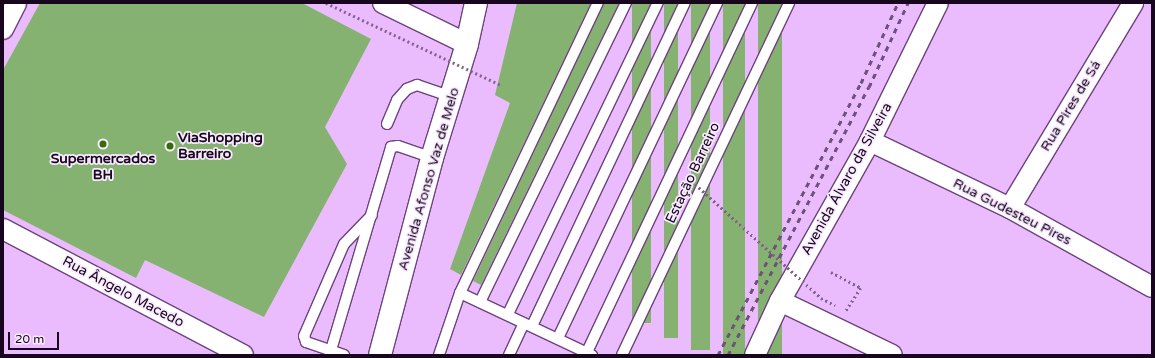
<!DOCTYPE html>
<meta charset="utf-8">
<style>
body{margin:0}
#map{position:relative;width:1155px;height:358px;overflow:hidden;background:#eabcfd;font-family:"Varela Round",sans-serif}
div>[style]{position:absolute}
.building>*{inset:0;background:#86b271;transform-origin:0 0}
.path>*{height:2.5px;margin-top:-1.25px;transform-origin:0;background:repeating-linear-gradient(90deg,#81618d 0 2px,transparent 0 5px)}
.roads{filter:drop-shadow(1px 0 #6d437c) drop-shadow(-1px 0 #6d437c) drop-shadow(0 1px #6d437c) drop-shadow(0 -1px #6d437c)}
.lane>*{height:10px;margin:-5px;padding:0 5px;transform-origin:5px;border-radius:5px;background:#fff}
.street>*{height:20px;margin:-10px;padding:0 10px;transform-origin:10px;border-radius:10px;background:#fff}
.secondary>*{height:22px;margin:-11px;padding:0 11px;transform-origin:11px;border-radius:11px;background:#fff}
.rail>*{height:3px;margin-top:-1.5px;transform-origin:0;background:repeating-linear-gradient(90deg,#6f527a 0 5px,transparent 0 10px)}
.path-bridge>*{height:2.5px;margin-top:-1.25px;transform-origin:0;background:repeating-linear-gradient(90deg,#81618d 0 2px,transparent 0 5px)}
.dots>*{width:11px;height:11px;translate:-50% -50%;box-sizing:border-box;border:2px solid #f9ebff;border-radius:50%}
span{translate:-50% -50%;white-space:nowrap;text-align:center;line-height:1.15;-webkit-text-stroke:3.5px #f9ebff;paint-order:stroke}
.street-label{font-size:14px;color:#17061d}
.poi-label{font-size:14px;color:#17061d;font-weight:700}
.left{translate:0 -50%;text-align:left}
.frame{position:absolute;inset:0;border:4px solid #17061d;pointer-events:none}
.scale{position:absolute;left:8px;top:332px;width:51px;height:18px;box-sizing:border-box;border:2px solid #17061d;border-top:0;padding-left:5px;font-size:12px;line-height:14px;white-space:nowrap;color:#17061d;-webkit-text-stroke:3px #f9ebff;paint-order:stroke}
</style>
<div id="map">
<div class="building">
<div style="clip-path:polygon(40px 3px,302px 3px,371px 39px,325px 127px,347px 164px,264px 317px,145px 260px,136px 278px,3px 210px,3px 70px)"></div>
<div style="clip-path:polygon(517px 3px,591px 3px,461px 275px,450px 269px,510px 103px,495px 95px)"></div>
<div style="clip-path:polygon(604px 3px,619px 3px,481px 285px,473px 281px)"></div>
<div style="left:632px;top:3px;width:19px;height:320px"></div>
<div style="left:664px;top:3px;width:14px;height:335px"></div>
<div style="left:691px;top:3px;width:19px;height:347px"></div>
<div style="left:723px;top:3px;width:22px;height:361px"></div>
<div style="left:758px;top:3px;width:24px;height:378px"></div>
</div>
<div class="path">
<div style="left:280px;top:3px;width:1px"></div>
<div style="left:831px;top:272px;width:34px;rotate:28deg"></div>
<div style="left:861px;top:288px;width:27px;rotate:123deg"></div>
<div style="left:821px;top:298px;width:16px;rotate:27deg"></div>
</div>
<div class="roads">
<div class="lane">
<div style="left:387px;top:124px;width:26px;rotate:-67deg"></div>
<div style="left:397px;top:100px;width:15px;rotate:-48deg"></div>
<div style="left:407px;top:89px;width:11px;rotate:-22deg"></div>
<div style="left:417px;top:85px;width:37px;rotate:19deg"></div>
<div style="left:460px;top:293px;width:146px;rotate:25.2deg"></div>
<div style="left:480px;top:302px;width:333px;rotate:-64deg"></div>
<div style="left:508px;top:314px;width:345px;rotate:-64.3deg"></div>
<div style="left:532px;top:326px;width:357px;rotate:-64.7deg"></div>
<div style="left:558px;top:338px;width:371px;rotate:-64.6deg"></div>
<div style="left:331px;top:350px;width:212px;rotate:-73.5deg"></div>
<div style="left:391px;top:147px;width:7px;rotate:-8deg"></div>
<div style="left:398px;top:146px;width:36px;rotate:19deg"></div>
<div style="left:587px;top:352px;width:386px;rotate:-64.7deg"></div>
<div style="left:344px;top:355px;width:40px;rotate:-161.1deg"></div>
<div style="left:306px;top:342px;width:6px;rotate:-108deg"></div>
<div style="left:304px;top:336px;width:100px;rotate:-66.5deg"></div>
<div style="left:344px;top:244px;width:40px;rotate:-46deg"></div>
<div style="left:439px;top:355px;width:65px;rotate:-71.3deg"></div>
<div style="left:460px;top:293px;width:321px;rotate:-64.6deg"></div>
<div style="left:509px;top:355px;width:35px;rotate:-65deg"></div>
<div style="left:622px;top:355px;width:390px;rotate:-64.6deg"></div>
</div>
<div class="street">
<div style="left:383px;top:3px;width:93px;rotate:26deg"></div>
<div style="left:3px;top:29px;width:29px;rotate:-63deg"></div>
<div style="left:870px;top:141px;width:155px;rotate:25.6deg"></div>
<div style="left:1010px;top:208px;width:162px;rotate:29.1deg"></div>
<div style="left:1010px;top:208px;width:239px;rotate:-59deg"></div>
<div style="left:3px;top:229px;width:271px;rotate:27.7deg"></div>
<div style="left:780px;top:301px;width:124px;rotate:25.7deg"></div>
<div style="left:755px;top:355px;width:60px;rotate:-65.2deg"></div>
<div style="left:780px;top:301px;width:184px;rotate:-60.6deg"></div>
<div style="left:870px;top:141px;width:154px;rotate:-63.8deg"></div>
</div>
<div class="secondary">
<div style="left:380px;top:355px;width:204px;rotate:-75.2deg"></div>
<div style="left:432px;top:158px;width:119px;rotate:-72.9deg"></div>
<div style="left:467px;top:44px;width:42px;rotate:-77.6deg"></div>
</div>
</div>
<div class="rail">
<div style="left:718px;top:355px;width:307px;rotate:-62.3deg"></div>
<div style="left:861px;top:83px;width:88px;rotate:-65.2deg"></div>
<div style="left:728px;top:355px;width:303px;rotate:-62.3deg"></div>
<div style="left:869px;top:87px;width:93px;rotate:-65.1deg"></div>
</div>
<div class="path-bridge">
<div style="left:326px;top:3px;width:193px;rotate:25.1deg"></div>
<div style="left:695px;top:184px;width:170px;rotate:42.1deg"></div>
</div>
<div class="dots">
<div style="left:103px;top:144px;background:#326e00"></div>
<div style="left:170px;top:146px;background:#326e00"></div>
</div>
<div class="street-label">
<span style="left:1071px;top:106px;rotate:-59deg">Rua Pires de Sá</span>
<span style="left:693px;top:173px;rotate:-65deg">Estação Barreiro</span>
<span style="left:429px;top:179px;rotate:-74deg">Avenida Afonso Vaz de Melo</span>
<span style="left:847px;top:179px;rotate:-61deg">Avenida Álvaro da Silveira</span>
<span style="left:1012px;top:212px;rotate:27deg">Rua Gudesteu Pires</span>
<span style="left:123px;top:292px;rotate:28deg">Rua Ângelo Macedo</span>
</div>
<div class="poi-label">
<span class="left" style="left:178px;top:146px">ViaShopping<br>Barreiro</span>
<span style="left:103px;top:167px">Supermercados<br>BH</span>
</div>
<div class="frame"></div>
<div class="scale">20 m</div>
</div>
